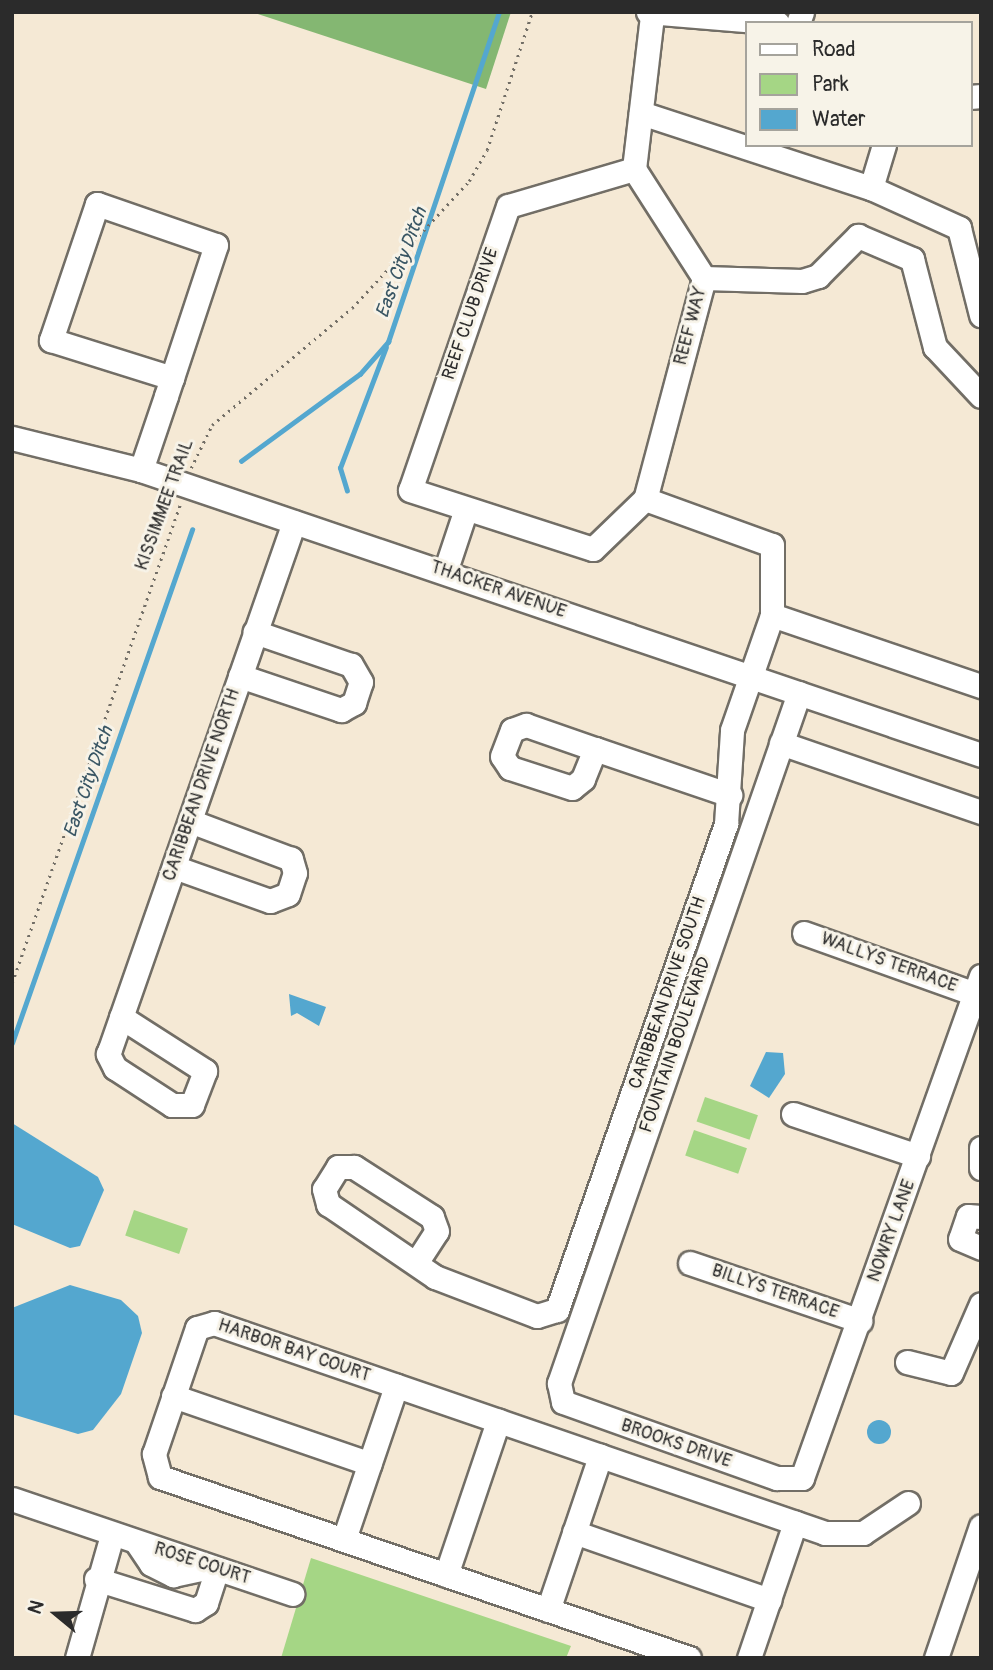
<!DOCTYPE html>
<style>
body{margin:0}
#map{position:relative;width:993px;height:1670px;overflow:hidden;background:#f5e9d5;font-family:Pangolin,sans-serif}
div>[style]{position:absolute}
.green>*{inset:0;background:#a5d685;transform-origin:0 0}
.forest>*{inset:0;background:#84b772}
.water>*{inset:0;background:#54a7cf}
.round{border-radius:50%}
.stream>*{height:4.5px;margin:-2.25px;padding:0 2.25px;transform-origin:2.25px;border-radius:2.25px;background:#54a7cf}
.path>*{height:2.5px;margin-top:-1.25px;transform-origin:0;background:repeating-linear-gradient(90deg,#726e66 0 2px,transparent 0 7px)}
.roads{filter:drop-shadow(2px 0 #726e66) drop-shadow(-2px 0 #726e66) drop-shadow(0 2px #726e66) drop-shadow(0 -2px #726e66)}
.minor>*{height:23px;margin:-11.5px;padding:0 11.5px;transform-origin:11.5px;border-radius:11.5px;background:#fff}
span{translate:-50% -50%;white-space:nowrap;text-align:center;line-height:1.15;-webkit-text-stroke:6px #f7f3e8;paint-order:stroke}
.street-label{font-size:18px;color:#2b2b2b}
.water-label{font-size:19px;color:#395664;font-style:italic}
.frame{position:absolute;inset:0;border:14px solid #2b2b2b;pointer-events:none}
.legend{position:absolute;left:745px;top:21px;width:228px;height:126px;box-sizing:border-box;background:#f7f3e8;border:2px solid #a5a39c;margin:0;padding:9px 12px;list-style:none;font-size:21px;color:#2b2b2b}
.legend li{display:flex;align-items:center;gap:14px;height:35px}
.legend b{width:35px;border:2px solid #a5a39c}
.north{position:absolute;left:21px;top:1579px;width:70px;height:70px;-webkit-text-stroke:5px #f7f3e8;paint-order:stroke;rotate:289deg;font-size:19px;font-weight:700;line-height:28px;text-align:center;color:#2b2b2b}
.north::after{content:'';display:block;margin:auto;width:24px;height:32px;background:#2b2b2b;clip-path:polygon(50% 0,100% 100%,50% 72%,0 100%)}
</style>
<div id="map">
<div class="green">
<div style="left:705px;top:1097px;width:56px;height:26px;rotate:19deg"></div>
<div style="left:694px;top:1130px;width:56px;height:27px;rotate:19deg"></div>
<div style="left:134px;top:1210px;width:57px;height:27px;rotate:19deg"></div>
<div style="clip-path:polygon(311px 1558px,571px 1646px,566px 1658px,281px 1658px)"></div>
</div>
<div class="forest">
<div style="clip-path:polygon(252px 12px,511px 12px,486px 89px)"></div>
</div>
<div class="water">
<div style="clip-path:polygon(289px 994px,326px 1007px,319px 1026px,297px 1013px,291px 1016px)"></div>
<div style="clip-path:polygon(766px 1052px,783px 1053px,785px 1074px,769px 1098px,750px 1086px)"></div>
<div style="clip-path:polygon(12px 1123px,98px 1177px,104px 1190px,80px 1246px,70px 1248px,12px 1224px)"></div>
<div style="clip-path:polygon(70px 1285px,121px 1300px,138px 1316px,142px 1333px,121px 1394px,93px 1430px,78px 1434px,12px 1414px,12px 1308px)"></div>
<div class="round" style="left:867px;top:1420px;width:24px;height:24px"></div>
</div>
<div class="stream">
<div style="left:241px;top:461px;width:147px;rotate:-36.2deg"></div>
<div style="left:360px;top:374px;width:43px;rotate:-48.8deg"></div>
<div style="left:388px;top:342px;width:348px;rotate:-71.4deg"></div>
<div style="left:347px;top:491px;width:24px;rotate:-107deg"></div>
<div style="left:340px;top:468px;width:129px;rotate:-69.2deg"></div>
<div style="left:12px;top:1043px;width:544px;rotate:-70.67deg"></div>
</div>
<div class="path">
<div style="left:191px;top:468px;width:48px;rotate:-64deg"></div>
<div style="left:212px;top:425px;width:182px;rotate:-39.9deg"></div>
<div style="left:352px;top:308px;width:173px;rotate:-47.3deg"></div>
<div style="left:469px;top:181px;width:36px;rotate:-60deg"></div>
<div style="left:487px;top:150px;width:145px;rotate:-71.9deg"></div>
<div style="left:12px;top:983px;width:507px;rotate:-70.64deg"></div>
</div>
<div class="roads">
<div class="minor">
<div style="left:648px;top:12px;width:130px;rotate:4.8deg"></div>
<div style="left:798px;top:23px;width:12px;rotate:-70deg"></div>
<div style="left:970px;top:97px;width:11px;rotate:-5deg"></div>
<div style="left:641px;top:113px;width:242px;rotate:18.1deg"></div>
<div style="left:871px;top:188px;width:97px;rotate:24.4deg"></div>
<div style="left:959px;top:228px;width:90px;rotate:75.8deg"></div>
<div style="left:634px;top:169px;width:131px;rotate:163.6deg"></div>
<div style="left:508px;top:206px;width:300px;rotate:109deg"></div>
<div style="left:410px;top:490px;width:192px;rotate:17.9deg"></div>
<div style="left:593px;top:549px;width:72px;rotate:-43.9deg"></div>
<div style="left:645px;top:499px;width:135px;rotate:19.9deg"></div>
<div style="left:772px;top:545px;width:70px;rotate:90deg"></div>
<div style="left:772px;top:615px;width:221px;rotate:18.8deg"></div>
<div style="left:634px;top:169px;width:130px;rotate:57.3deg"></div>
<div style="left:704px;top:278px;width:229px;rotate:104.9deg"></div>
<div style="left:634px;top:169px;width:154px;rotate:-83.3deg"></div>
<div style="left:871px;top:188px;width:45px;rotate:-73.2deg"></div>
<div style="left:704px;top:278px;width:98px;rotate:1.8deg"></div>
<div style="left:802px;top:281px;width:17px;rotate:-17deg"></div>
<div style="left:818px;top:276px;width:57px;rotate:-45deg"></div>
<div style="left:858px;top:236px;width:59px;rotate:23.1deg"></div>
<div style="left:912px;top:259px;width:91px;rotate:75.4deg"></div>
<div style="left:935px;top:347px;width:67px;rotate:46.8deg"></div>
<div style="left:12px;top:438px;width:133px;rotate:13.9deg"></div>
<div style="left:141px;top:470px;width:887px;rotate:18.74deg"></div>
<div style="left:141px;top:470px;width:78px;rotate:-71.3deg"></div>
<div style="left:166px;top:396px;width:159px;rotate:-71.7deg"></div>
<div style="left:216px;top:245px;width:126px;rotate:-161deg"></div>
<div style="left:97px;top:204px;width:144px;rotate:108.7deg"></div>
<div style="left:51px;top:340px;width:127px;rotate:17.4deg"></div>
<div style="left:445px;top:572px;width:66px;rotate:-71.6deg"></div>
<div style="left:240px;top:676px;width:107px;rotate:18.6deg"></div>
<div style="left:341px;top:710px;width:15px;rotate:-28deg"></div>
<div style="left:354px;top:703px;width:22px;rotate:-72deg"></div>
<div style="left:361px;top:682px;width:20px;rotate:-120deg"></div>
<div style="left:351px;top:665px;width:102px;rotate:-161deg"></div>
<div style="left:799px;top:693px;width:731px;rotate:109.18deg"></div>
<div style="left:559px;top:1383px;width:19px;rotate:78deg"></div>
<div style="left:563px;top:1402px;width:227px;rotate:19.6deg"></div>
<div style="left:777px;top:1478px;width:25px"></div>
<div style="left:802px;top:1478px;width:533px;rotate:-70.38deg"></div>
<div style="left:781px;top:743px;width:212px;rotate:19deg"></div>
<div style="left:595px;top:749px;width:32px;rotate:112deg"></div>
<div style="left:583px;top:779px;width:14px;rotate:141deg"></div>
<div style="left:572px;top:788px;width:65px;rotate:-162.1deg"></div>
<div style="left:510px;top:768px;width:14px;rotate:-124deg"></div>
<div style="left:502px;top:756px;width:28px;rotate:-69deg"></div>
<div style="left:512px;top:730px;width:15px;rotate:-20deg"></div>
<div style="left:526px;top:725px;width:73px;rotate:19.2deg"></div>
<div style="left:595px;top:749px;width:143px;rotate:18.8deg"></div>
<div style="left:174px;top:867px;width:102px;rotate:19.5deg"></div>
<div style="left:270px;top:901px;width:19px;rotate:-21deg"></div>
<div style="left:288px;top:894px;width:22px;rotate:-72deg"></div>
<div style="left:295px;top:873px;width:15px;rotate:-106deg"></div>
<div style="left:291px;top:859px;width:108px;rotate:-159.4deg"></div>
<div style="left:804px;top:933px;width:182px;rotate:19.6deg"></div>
<div style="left:121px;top:1017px;width:100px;rotate:32.7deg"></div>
<div style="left:205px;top:1071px;width:36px;rotate:111deg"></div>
<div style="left:192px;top:1105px;width:20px;rotate:180deg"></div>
<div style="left:172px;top:1105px;width:68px;rotate:-147deg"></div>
<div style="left:115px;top:1068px;width:16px;rotate:-117deg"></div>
<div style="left:108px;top:1054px;width:5px;rotate:-68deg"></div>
<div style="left:110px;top:1049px;width:558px;rotate:-70.75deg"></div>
<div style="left:793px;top:1114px;width:132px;rotate:18.6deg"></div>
<div style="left:981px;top:1148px;width:20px;rotate:90deg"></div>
<div style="left:981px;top:1217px;width:13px;rotate:-176deg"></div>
<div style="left:968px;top:1216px;width:24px;rotate:109deg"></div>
<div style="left:960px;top:1239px;width:23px;rotate:23deg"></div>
<div style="left:416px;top:1263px;width:38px;rotate:-57deg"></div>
<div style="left:437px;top:1231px;width:15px;rotate:-110deg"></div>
<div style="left:432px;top:1217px;width:93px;rotate:-147.3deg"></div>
<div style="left:354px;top:1167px;width:16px;rotate:180deg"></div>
<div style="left:338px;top:1167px;width:26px;rotate:122deg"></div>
<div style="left:324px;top:1189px;width:16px;rotate:75deg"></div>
<div style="left:328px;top:1204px;width:130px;rotate:34.3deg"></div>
<div style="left:435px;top:1277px;width:109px;rotate:20.9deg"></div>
<div style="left:537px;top:1316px;width:21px;rotate:-17deg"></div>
<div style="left:557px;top:1310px;width:515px;rotate:-70.83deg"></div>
<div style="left:726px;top:824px;width:94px;rotate:-86.3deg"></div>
<div style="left:732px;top:730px;width:122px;rotate:-70.8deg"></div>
<div style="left:690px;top:1263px;width:180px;rotate:18.8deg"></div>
<div style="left:907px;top:1362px;width:45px;rotate:14deg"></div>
<div style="left:951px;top:1373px;width:75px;rotate:-66.5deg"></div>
<div style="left:173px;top:1396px;width:208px;rotate:19deg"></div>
<div style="left:12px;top:1499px;width:296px;rotate:18.7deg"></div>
<div style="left:574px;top:1532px;width:207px;rotate:19.2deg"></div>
<div style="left:344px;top:1539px;width:162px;rotate:-71.2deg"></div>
<div style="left:137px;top:1543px;width:25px;rotate:56deg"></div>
<div style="left:151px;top:1564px;width:25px;rotate:27deg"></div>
<div style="left:173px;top:1575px;width:38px;rotate:-12deg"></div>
<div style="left:446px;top:1575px;width:163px;rotate:-71.3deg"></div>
<div style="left:96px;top:1579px;width:104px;rotate:17.4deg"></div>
<div style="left:195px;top:1610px;width:13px;rotate:-32deg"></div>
<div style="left:206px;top:1603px;width:36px;rotate:-72deg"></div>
<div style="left:548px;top:1610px;width:163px;rotate:-71.3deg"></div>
<div style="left:77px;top:1658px;width:128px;rotate:-74.1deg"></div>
<div style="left:689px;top:1658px;width:559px;rotate:-161.11deg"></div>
<div style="left:160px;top:1477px;width:24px;rotate:-105deg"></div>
<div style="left:154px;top:1454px;width:133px;rotate:-71.2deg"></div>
<div style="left:197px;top:1328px;width:18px;rotate:-16deg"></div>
<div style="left:214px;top:1323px;width:646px;rotate:18.97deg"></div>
<div style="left:825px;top:1533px;width:38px"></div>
<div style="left:863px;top:1533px;width:54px;rotate:-33.7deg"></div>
<div style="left:749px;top:1658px;width:143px;rotate:-71.2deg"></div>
<div style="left:936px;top:1658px;width:139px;rotate:-71.2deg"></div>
</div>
</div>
<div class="street-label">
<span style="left:471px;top:314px;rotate:-71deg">REEF CLUB DRIVE</span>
<span style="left:691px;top:326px;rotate:-75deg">REEF WAY</span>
<span style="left:165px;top:505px;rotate:-70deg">KISSIMMEE TRAIL</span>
<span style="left:498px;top:590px;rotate:19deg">THACKER AVENUE</span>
<span style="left:202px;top:785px;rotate:-71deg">CARIBBEAN DRIVE NORTH</span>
<span style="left:889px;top:963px;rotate:20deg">WALLYS TERRACE</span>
<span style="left:668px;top:993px;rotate:-71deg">CARIBBEAN DRIVE SOUTH</span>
<span style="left:676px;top:1045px;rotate:-71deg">FOUNTAIN BOULEVARD</span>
<span style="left:892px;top:1231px;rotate:-70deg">NOWRY LANE</span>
<span style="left:775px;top:1292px;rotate:19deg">BILLYS TERRACE</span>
<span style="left:294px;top:1351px;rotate:19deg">HARBOR BAY COURT</span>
<span style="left:676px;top:1444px;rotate:19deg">BROOKS DRIVE</span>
<span style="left:202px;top:1564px;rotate:18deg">ROSE COURT</span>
</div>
<div class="water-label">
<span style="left:402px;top:263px;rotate:-70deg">East City Ditch</span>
<span style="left:89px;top:782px;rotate:-71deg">East City Ditch</span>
</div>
<div class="frame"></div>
<ul class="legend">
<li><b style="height:9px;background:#fff"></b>Road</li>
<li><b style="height:19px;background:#a5d685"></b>Park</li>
<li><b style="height:19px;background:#54a7cf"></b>Water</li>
</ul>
<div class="north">N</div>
</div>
